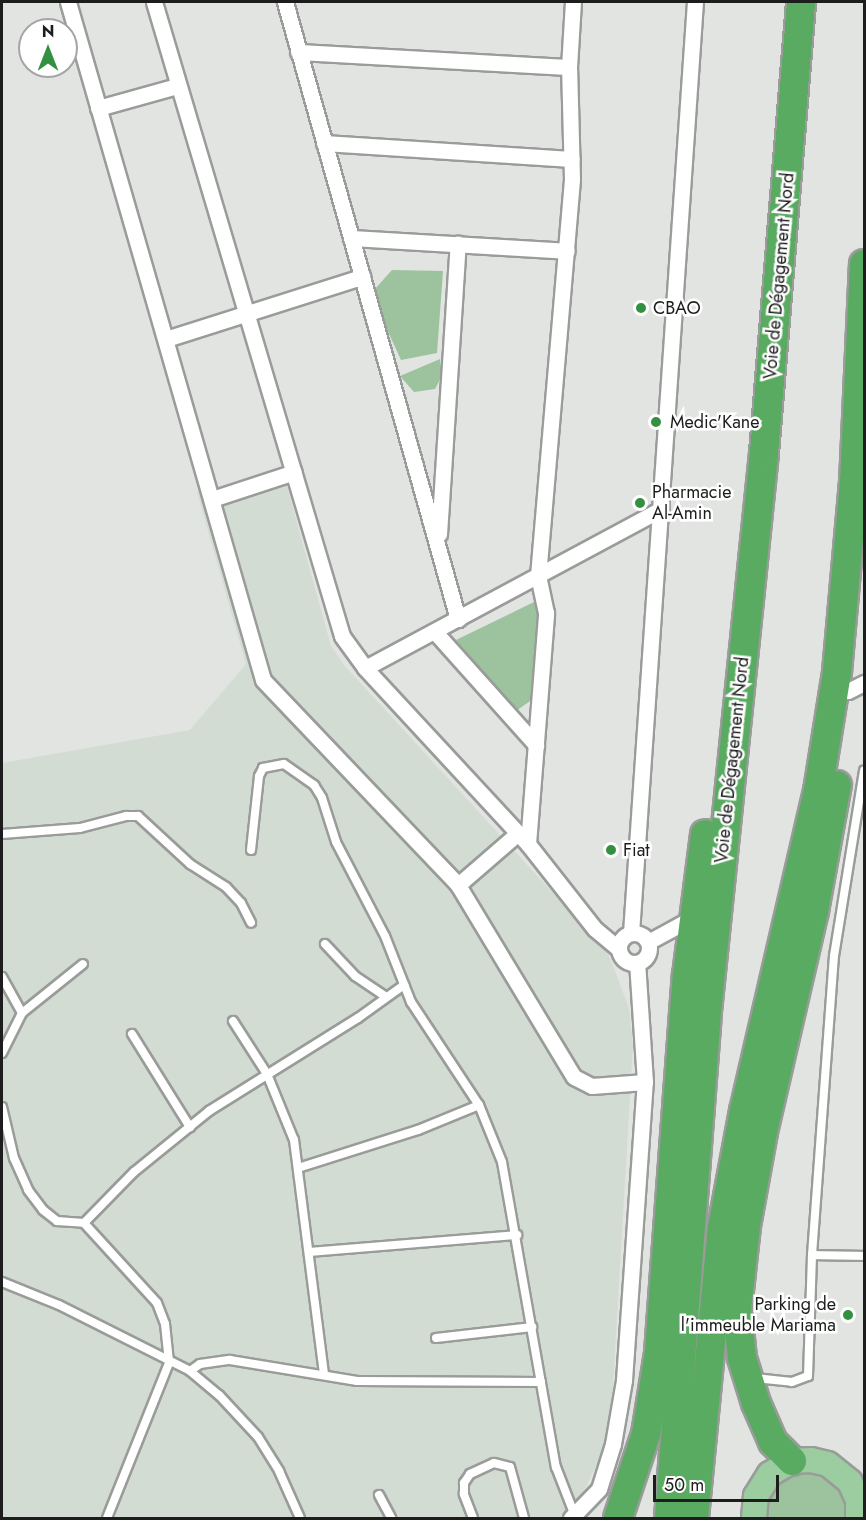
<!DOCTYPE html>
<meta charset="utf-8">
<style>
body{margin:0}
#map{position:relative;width:866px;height:1520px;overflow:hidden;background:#e1e4e1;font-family:Jost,sans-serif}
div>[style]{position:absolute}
.built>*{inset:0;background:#d3dcd3}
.green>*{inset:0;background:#9dc29e}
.roads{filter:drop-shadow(2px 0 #999c99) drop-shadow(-2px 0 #999c99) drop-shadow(0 2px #999c99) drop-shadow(0 -2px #999c99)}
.lane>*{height:8px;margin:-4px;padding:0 4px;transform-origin:4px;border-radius:4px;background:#fff}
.street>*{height:15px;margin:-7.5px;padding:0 7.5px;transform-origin:7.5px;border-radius:7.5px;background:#fff}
.street>.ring{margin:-7.5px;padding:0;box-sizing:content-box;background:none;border:15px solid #fff;border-radius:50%}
.primary>*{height:24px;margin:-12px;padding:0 12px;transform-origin:12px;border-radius:12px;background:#9bcda0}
.highway>*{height:28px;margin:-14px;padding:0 14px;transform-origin:14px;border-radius:14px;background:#59ab61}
.dots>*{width:16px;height:16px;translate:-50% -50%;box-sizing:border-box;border:3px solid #fff;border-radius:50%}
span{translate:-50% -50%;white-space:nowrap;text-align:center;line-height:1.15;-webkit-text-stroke:5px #fff;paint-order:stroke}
.street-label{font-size:18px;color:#1c1d1c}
.poi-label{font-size:18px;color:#1c1d1c}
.left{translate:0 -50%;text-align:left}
.right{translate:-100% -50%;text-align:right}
.frame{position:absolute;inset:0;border:3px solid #1c1d1c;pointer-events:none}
.north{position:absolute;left:18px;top:18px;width:60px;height:60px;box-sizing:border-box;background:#fff;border:2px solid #a4a5a4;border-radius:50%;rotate:0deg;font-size:16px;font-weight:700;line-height:24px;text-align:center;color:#1c1d1c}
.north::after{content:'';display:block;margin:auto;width:21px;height:27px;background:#349041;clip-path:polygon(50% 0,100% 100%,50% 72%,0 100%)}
.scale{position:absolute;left:653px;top:1475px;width:126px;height:27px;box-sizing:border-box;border:3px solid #1c1d1c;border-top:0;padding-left:8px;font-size:18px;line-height:21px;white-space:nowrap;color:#1c1d1c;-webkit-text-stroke:4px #fff;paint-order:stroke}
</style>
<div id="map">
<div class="built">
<div style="clip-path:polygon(283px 472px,331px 646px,344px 665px,608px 953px,629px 1008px,633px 1046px,610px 1436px,586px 1487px,564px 1518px,2px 1518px,2px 763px,190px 730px,246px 664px,197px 492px)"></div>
</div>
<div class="green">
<div style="clip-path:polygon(392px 270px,443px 271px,437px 353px,401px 360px,380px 314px,375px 289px)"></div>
<div style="clip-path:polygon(440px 359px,442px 376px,435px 389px,414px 392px,400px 376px)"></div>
<div style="clip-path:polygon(538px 600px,533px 699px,516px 711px,456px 640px)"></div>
<div style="clip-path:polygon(822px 1468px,847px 1496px,847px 1518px,764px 1518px,762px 1505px,775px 1476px)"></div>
</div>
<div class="roads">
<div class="lane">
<div style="left:2px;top:834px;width:78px;rotate:-4.4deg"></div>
<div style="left:80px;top:828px;width:48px;rotate:-14.6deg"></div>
<div style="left:126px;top:816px;width:12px"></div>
<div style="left:138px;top:816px;width:71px;rotate:42.7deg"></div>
<div style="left:190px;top:864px;width:43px;rotate:32.6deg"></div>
<div style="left:226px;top:887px;width:22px;rotate:47deg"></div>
<div style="left:241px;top:903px;width:22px;rotate:63deg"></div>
<div style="left:251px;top:850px;width:74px;rotate:-83.8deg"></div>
<div style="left:259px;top:776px;width:9px;rotate:-63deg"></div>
<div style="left:263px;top:768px;width:21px;rotate:-11deg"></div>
<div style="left:284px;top:764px;width:37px;rotate:35deg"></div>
<div style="left:314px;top:785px;width:15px;rotate:58deg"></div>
<div style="left:322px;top:798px;width:46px;rotate:72.3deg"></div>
<div style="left:336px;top:842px;width:106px;rotate:62.5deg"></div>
<div style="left:385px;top:936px;width:71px;rotate:68.5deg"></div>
<div style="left:411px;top:1002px;width:123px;rotate:56.6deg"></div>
<div style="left:479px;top:1105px;width:61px;rotate:68deg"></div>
<div style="left:502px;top:1162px;width:310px;rotate:80deg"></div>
<div style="left:556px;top:1467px;width:53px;rotate:68.8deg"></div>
<div style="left:325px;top:944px;width:44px;rotate:46.8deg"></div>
<div style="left:355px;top:976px;width:37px;rotate:34deg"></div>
<div style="left:2px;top:977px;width:41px;rotate:60.9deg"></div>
<div style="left:233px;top:1021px;width:63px;rotate:57.3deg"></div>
<div style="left:267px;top:1074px;width:71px;rotate:67.8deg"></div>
<div style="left:294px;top:1140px;width:236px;rotate:82.7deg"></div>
<div style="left:132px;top:1034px;width:110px;rotate:58.1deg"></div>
<div style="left:2px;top:1053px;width:45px;rotate:-63.4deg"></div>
<div style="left:22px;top:1013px;width:78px;rotate:-38.8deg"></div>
<div style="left:2px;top:1107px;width:52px;rotate:76.8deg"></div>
<div style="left:14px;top:1158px;width:35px;rotate:66deg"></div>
<div style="left:28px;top:1190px;width:25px;rotate:53deg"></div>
<div style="left:43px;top:1210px;width:18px;rotate:38deg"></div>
<div style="left:57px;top:1221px;width:27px;rotate:4deg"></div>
<div style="left:84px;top:1223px;width:108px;rotate:47.6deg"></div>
<div style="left:157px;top:1303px;width:22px;rotate:69deg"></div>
<div style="left:165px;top:1324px;width:39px;rotate:84deg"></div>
<div style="left:169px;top:1363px;width:167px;rotate:111.8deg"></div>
<div style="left:298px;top:1168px;width:126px;rotate:-17.6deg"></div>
<div style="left:418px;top:1130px;width:66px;rotate:-22.3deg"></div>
<div style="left:84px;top:1223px;width:71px;rotate:-45.6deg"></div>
<div style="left:134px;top:1172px;width:97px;rotate:-39.1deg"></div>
<div style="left:209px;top:1111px;width:176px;rotate:-32deg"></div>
<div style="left:358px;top:1018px;width:57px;rotate:-35.7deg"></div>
<div style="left:310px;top:1252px;width:208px;rotate:-4.7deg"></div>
<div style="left:812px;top:1255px;width:52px;rotate:1.1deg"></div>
<div style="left:2px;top:1282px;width:61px;rotate:22deg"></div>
<div style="left:59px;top:1305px;width:147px;rotate:26.7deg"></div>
<div style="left:190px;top:1371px;width:38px;rotate:40deg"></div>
<div style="left:219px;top:1395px;width:57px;rotate:47.1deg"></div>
<div style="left:258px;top:1437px;width:40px;rotate:58deg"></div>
<div style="left:279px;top:1471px;width:51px;rotate:65.9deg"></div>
<div style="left:436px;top:1338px;width:97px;rotate:-6.5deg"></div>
<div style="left:190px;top:1371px;width:12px;rotate:-35deg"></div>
<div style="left:200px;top:1364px;width:30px;rotate:-8deg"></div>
<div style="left:230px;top:1360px;width:129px;rotate:9.4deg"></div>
<div style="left:357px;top:1381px;width:184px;rotate:0.3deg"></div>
<div style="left:755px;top:1378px;width:37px;rotate:6deg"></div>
<div style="left:792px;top:1382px;width:17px;rotate:-21deg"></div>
<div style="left:808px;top:1376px;width:121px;rotate:-88.1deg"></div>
<div style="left:812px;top:1255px;width:300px;rotate:-85.8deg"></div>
<div style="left:834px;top:956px;width:188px;rotate:-80.8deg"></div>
<div style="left:379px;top:1495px;width:26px;rotate:62deg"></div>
<div style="left:473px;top:1518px;width:26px;rotate:-111deg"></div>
<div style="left:464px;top:1494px;width:11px;rotate:-90deg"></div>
<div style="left:464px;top:1483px;width:11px;rotate:-56deg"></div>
<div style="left:470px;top:1474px;width:26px;rotate:-25deg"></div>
<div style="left:494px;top:1463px;width:16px;rotate:14deg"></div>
<div style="left:510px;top:1467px;width:53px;rotate:74.6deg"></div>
</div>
<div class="street">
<div style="left:68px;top:2px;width:705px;rotate:73.95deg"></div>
<div style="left:263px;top:680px;width:283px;rotate:46.4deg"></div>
<div style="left:458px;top:885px;width:224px;rotate:58.9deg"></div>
<div style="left:574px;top:1077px;width:20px;rotate:27deg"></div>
<div style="left:592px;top:1086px;width:53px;rotate:-4.3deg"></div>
<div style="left:154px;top:2px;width:661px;rotate:73.48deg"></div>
<div style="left:342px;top:636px;width:39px;rotate:54deg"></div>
<div style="left:365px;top:668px;width:240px;rotate:47.2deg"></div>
<div style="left:528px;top:844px;width:108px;rotate:51.8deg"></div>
<div style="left:595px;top:929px;width:30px;rotate:40deg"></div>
<div style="left:285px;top:2px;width:641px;rotate:74.34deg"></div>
<div style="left:298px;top:52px;width:271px;rotate:3.2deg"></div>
<div style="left:98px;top:108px;width:82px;rotate:-15.6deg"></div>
<div style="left:324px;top:143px;width:248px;rotate:3.7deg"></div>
<div style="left:351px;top:238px;width:216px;rotate:3.4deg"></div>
<div style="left:166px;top:339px;width:206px;rotate:-17.6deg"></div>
<div style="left:212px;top:499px;width:86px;rotate:-18.2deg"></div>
<div style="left:439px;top:534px;width:291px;rotate:-86.3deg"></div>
<div style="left:435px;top:632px;width:152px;rotate:48.2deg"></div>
<div style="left:365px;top:668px;width:336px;rotate:-28.2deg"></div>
<div style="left:848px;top:691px;width:18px;rotate:-27deg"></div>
<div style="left:528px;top:844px;width:232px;rotate:-85.5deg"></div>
<div style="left:546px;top:613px;width:38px;rotate:-102deg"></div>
<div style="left:538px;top:576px;width:398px;rotate:-85.1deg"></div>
<div style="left:572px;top:179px;width:112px;rotate:-91.5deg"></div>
<div style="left:569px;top:67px;width:65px;rotate:-86.5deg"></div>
<div style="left:458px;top:885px;width:79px;rotate:-40.9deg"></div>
<div class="ring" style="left:619px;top:933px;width:15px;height:15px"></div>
<div style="left:631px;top:933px;width:933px;rotate:-86.07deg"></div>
<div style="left:648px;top:942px;width:52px;rotate:-28.5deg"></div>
<div style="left:571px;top:1518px;width:40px;rotate:-46deg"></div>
<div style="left:599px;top:1489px;width:47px;rotate:-72.7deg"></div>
<div style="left:613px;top:1444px;width:65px;rotate:-80.2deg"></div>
<div style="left:624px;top:1380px;width:299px;rotate:-86deg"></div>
<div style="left:645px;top:1082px;width:119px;rotate:-93.8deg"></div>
</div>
<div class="primary">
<div style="left:754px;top:1518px;width:22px;rotate:-85deg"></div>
<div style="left:756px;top:1496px;width:26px;rotate:-58deg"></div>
<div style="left:770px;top:1474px;width:26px;rotate:-31deg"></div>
<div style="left:792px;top:1461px;width:19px;rotate:-3deg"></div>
<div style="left:811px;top:1460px;width:17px;rotate:13deg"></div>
<div style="left:828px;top:1464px;width:28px;rotate:39deg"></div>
<div style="left:850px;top:1482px;width:20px;rotate:66deg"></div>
<div style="left:858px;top:1500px;width:18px;rotate:90deg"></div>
</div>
<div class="highway">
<div style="left:792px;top:1461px;width:27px;rotate:-135deg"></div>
<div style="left:773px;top:1442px;width:43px;rotate:-113.6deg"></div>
<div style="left:756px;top:1403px;width:47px;rotate:-107.3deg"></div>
<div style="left:742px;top:1358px;width:49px;rotate:-95.8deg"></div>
<div style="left:737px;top:1309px;width:83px;rotate:-83.8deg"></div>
<div style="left:746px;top:1226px;width:96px;rotate:-79.7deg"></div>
<div style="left:763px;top:1132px;width:227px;rotate:-77deg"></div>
<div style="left:814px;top:911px;width:128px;rotate:-79.7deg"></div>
<div style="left:618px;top:1518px;width:89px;rotate:-71.6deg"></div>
<div style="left:646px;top:1434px;width:82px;rotate:-80.9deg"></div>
<div style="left:659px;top:1353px;width:379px;rotate:-85.8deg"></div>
<div style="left:687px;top:975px;width:142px;rotate:-82.7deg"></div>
<div style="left:669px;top:1518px;width:498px;rotate:-85.7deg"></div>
<div style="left:706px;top:1021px;width:571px;rotate:-84.17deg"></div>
<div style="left:764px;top:453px;width:453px;rotate:-85.3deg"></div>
<div style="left:694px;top:1518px;width:291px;rotate:-84.5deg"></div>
<div style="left:722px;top:1228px;width:119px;rotate:-79.4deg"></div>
<div style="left:744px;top:1111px;width:328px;rotate:-77deg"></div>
<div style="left:818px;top:791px;width:121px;rotate:-80.9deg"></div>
<div style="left:837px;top:672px;width:190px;rotate:-84.9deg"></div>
<div style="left:854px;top:483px;width:219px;rotate:-87.4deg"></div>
</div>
</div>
<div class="dots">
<div style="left:641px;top:308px;background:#349041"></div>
<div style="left:656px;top:422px;background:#349041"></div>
<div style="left:640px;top:503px;background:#349041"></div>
<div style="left:611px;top:850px;background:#349041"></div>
<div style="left:848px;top:1315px;background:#349041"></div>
</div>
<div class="street-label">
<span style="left:779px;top:276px;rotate:-85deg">Voie de Dégagement Nord</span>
<span style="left:732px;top:760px;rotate:-84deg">Voie de Dégagement Nord</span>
</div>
<div class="poi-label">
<span class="left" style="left:653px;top:308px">CBAO</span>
<span class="left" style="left:670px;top:422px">Medic'Kane</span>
<span class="left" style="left:652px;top:503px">Pharmacie<br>Al-Amin</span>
<span class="left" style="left:623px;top:850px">Fiat</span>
<span class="right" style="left:836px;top:1315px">Parking de<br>l'immeuble Mariama</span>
</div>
<div class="frame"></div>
<div class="north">N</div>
<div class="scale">50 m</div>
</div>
